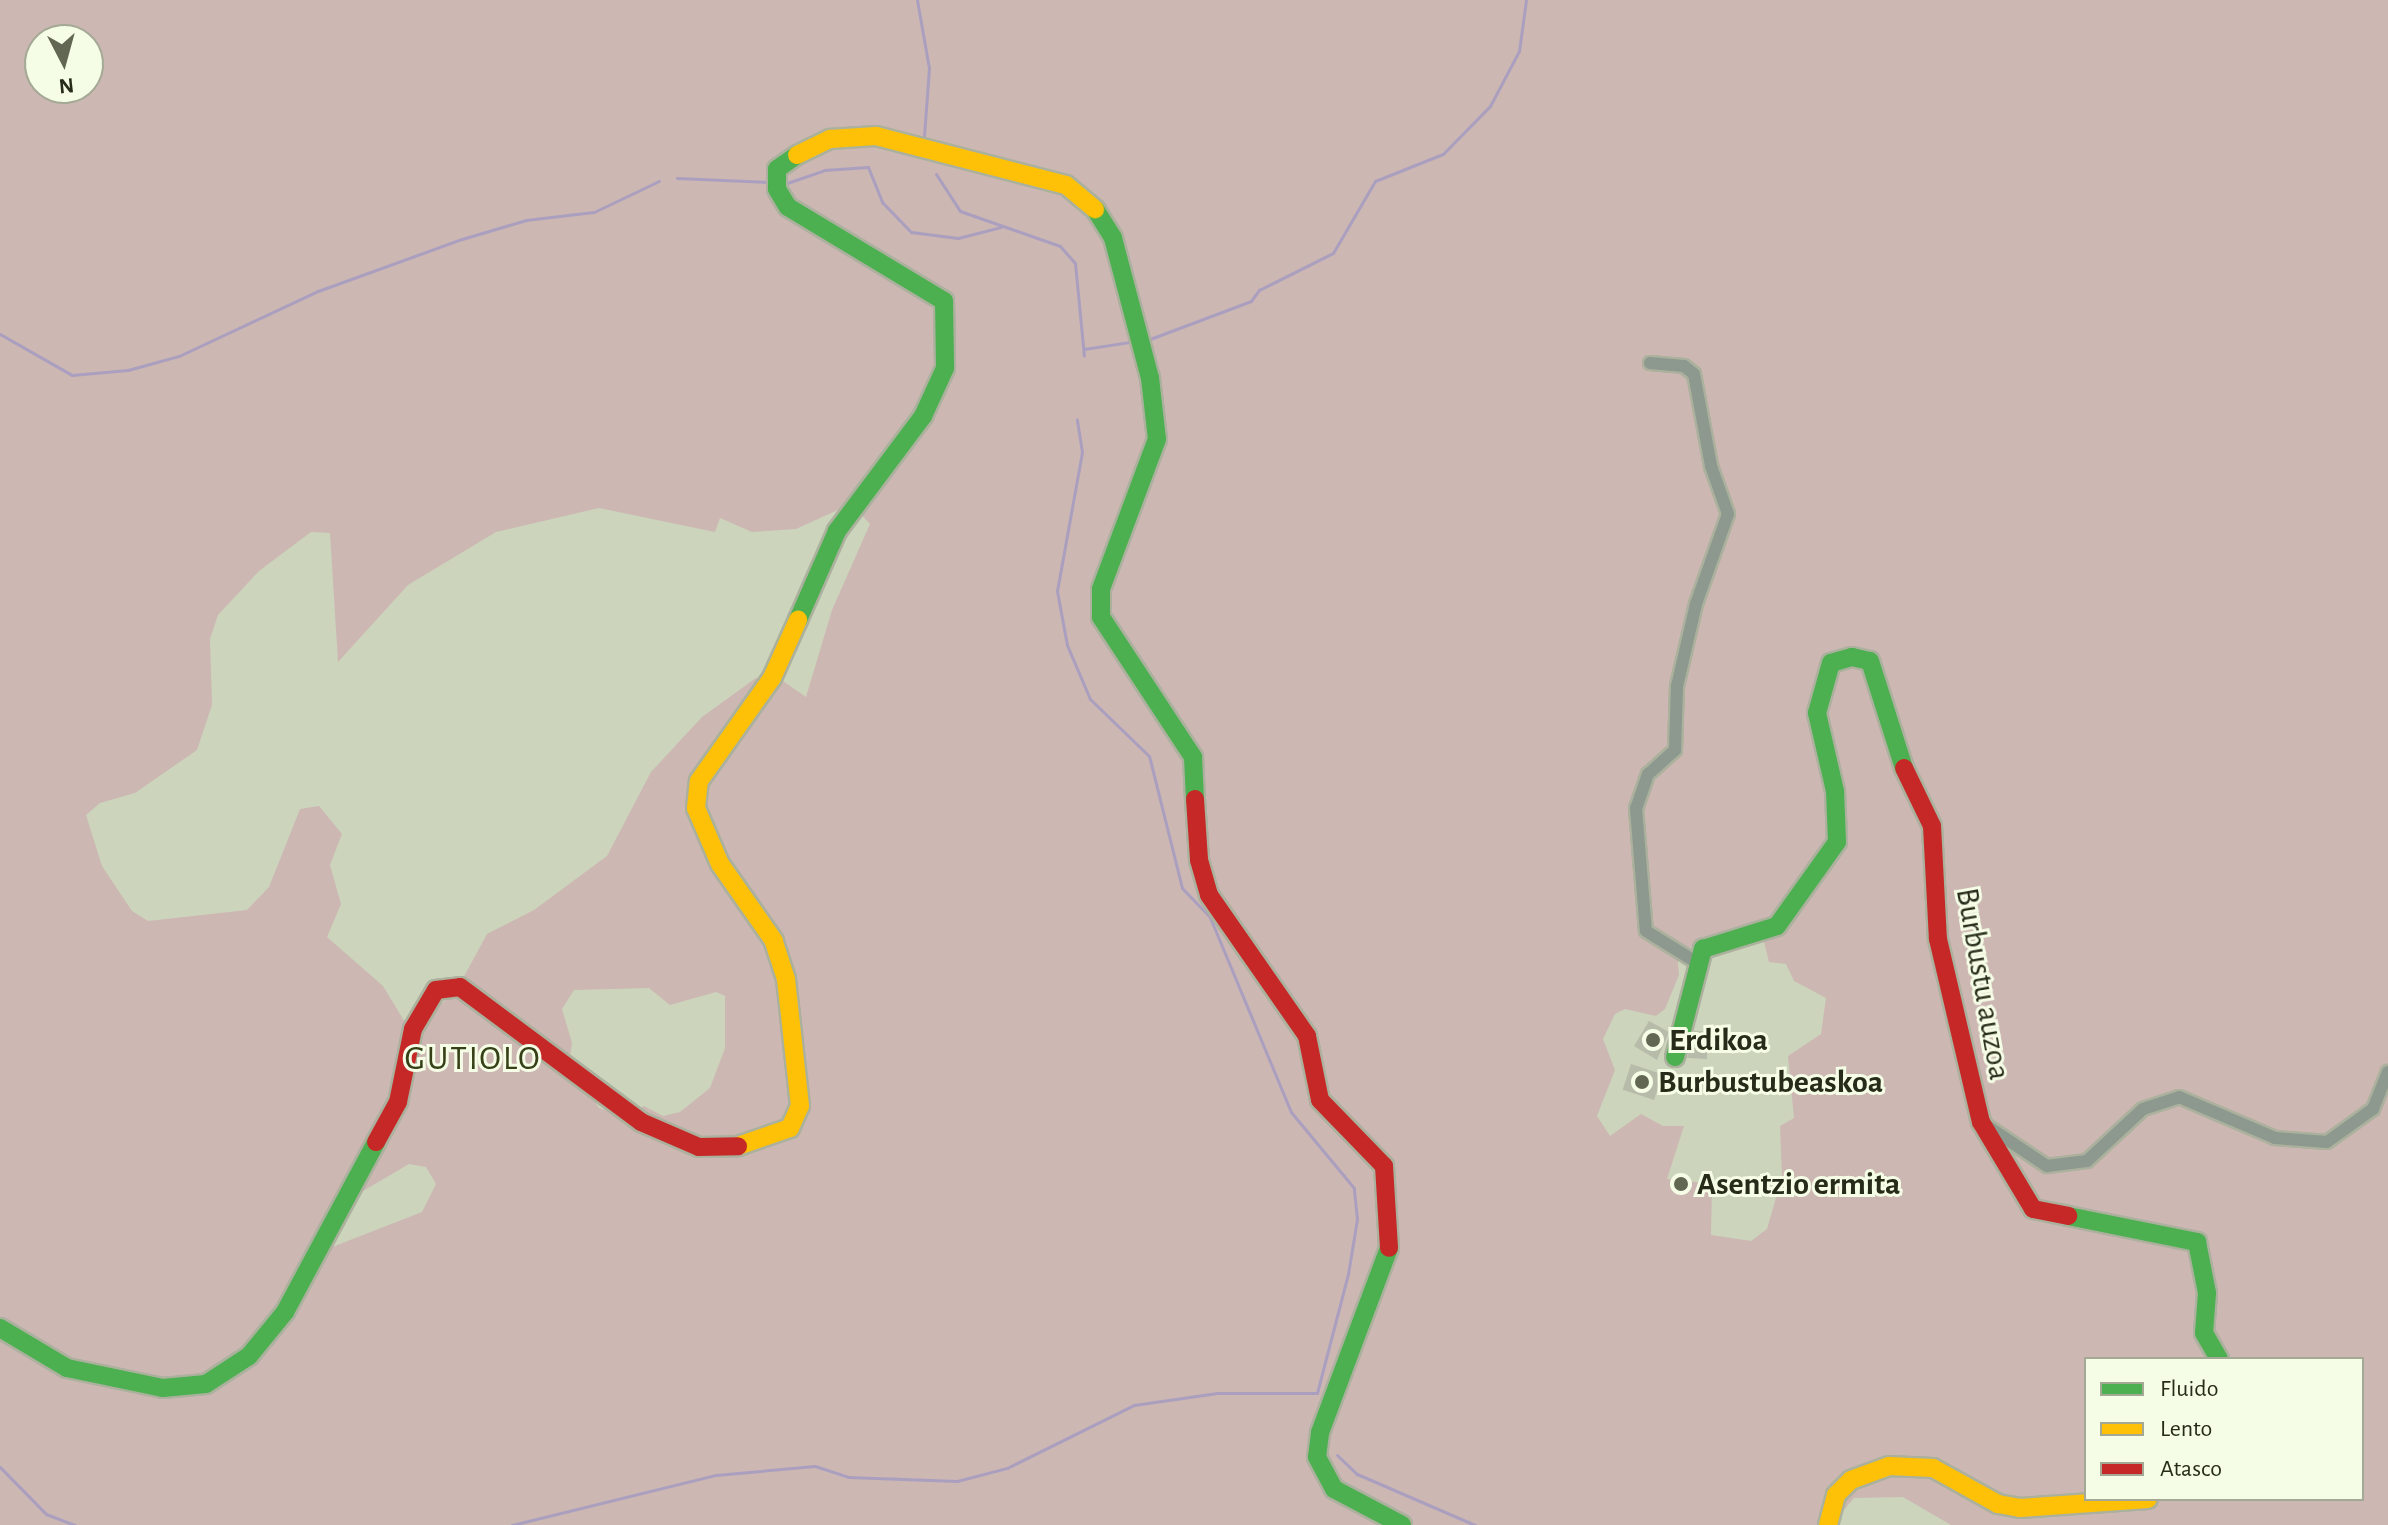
<!DOCTYPE html>
<style>
body{margin:0}
#map{position:relative;width:2388px;height:1525px;overflow:hidden;background:#cdd4bc;font-family:"Alegreya Sans",sans-serif}
div>[style]{position:absolute}
.green>*{inset:0;background:#ccb7b3}
.stream>*{height:3px;margin:-1.5px;padding:0 1.5px;transform-origin:1.5px;border-radius:1.5px;background:#ab9fbf}
.building>*{inset:0;background:#b6bca9;transform-origin:0 0}
.roads{filter:drop-shadow(2px 0 #abb19d) drop-shadow(-2px 0 #abb19d) drop-shadow(0 2px #abb19d) drop-shadow(0 -2px #abb19d)}
.street>*{height:12px;margin:-6px;padding:0 6px;transform-origin:6px;border-radius:6px;background:#8d988f}
.fast>*{height:18px;margin:-9px;padding:0 9px;transform-origin:9px;border-radius:9px;background:#4caf50}
.slow>*{height:18px;margin:-9px;padding:0 9px;transform-origin:9px;border-radius:9px;background:#ffc107}
.jam>*{height:18px;margin:-9px;padding:0 9px;transform-origin:9px;border-radius:9px;background:#c62828}
.dots>*{width:22px;height:22px;translate:-50% -50%;box-sizing:border-box;border:4px solid #f5fde6;border-radius:50%}
span{translate:-50% -50%;white-space:nowrap;text-align:center;line-height:1.15;-webkit-text-stroke:6px #f5fde6;paint-order:stroke}
.street-label{font-size:32px;color:#272c1a}
.poi-label{font-size:32px;color:#272c1a;font-weight:700}
.left{translate:0 -50%;text-align:left}
.neighbourhood-label{font-size:34px;color:#364017;letter-spacing:2px}
.legend{position:absolute;left:2084px;top:1357px;width:280px;height:144px;box-sizing:border-box;background:#f5fde6;border:2px solid #a3a994;margin:0;padding:10px 14px;list-style:none;font-size:24px;color:#272c1a}
.legend li{display:flex;align-items:center;gap:16px;height:40px}
.legend b{width:40px;border:2px solid #a3a994}
.north{position:absolute;left:24px;top:24px;width:80px;height:80px;box-sizing:border-box;background:#f5fde6;border:2px solid #a3a994;border-radius:50%;rotate:174deg;font-size:22px;font-weight:700;line-height:32px;text-align:center;color:#272c1a}
.north::after{content:'';display:block;margin:auto;width:28px;height:36px;background:#616753;clip-path:polygon(50% 0,100% 100%,50% 72%,0 100%)}
</style>
<div id="map">
<div class="green">
<div style="clip-path:polygon(evenodd,0 0,2388px 0,2388px 1525px,1951px 1525px,1903px 1497px,1854px 1498px,1831px 1525px,0 1525px,0 0,40px 40px,88px 40px,88px 88px,40px 88px,40px 40px,0 0,851px 504px,870px 524px,832px 610px,806px 697px,780px 679px,756px 678px,702px 717px,651px 772px,607px 856px,534px 910px,487px 934px,455px 993px,409px 1029px,383px 986px,327px 937px,341px 904px,330px 865px,342px 834px,319px 806px,300px 809px,269px 887px,247px 910px,148px 921px,132px 911px,102px 866px,86px 815px,100px 803px,135px 793px,197px 750px,212px 705px,210px 639px,218px 615px,259px 571px,311px 532px,330px 533px,338px 662px,408px 585px,496px 532px,599px 508px,715px 532px,720px 518px,752px 532px,796px 529px,851px 504px,0 0,1761px 930px,1769px 962px,1786px 964px,1794px 981px,1826px 998px,1821px 1034px,1788px 1056px,1794px 1118px,1780px 1126px,1782px 1177px,1767px 1229px,1751px 1241px,1711px 1235px,1712px 1184px,1667px 1179px,1684px 1126px,1663px 1126px,1641px 1114px,1610px 1136px,1597px 1116px,1615px 1070px,1603px 1039px,1615px 1014px,1625px 1009px,1656px 1016px,1665px 1009px,1679px 975px,1677px 951px,1761px 930px,0 0,649px 988px,670px 1005px,716px 992px,725px 996px,725px 1048px,710px 1088px,680px 1112px,663px 1116px,644px 1106px,626px 1117px,599px 1108px,569px 1063px,572px 1043px,562px 1009px,574px 990px,649px 988px,0 0,409px 1164px,426px 1167px,436px 1184px,422px 1212px,322px 1251px,353px 1197px,409px 1164px,0 0,2086px 1359px,2362px 1359px,2362px 1499px,2086px 1499px,2086px 1359px)"></div>
</div>
<div class="stream">
<div style="left:917px;top:0;width:69px;rotate:80deg"></div>
<div style="left:929px;top:68px;width:68px;rotate:94.2deg"></div>
<div style="left:936px;top:174px;width:44px;rotate:57deg"></div>
<div style="left:960px;top:211px;width:106px;rotate:19.3deg"></div>
<div style="left:1060px;top:246px;width:23px;rotate:49deg"></div>
<div style="left:1075px;top:263px;width:93px;rotate:84.5deg"></div>
<div style="left:677px;top:178px;width:90px;rotate:2.5deg"></div>
<div style="left:787px;top:183px;width:39px;rotate:-19deg"></div>
<div style="left:824px;top:170px;width:44px;rotate:-3.9deg"></div>
<div style="left:868px;top:167px;width:38px;rotate:68deg"></div>
<div style="left:882px;top:202px;width:42px;rotate:46deg"></div>
<div style="left:911px;top:232px;width:47px;rotate:7.3deg"></div>
<div style="left:958px;top:238px;width:44px;rotate:-14.3deg"></div>
<div style="left:0;top:334px;width:83px;rotate:29.7deg"></div>
<div style="left:72px;top:375px;width:56px;rotate:-5.1deg"></div>
<div style="left:128px;top:370px;width:53px;rotate:-15.4deg"></div>
<div style="left:179px;top:356px;width:153px;rotate:-25.1deg"></div>
<div style="left:318px;top:291px;width:153px;rotate:-19.9deg"></div>
<div style="left:462px;top:239px;width:67px;rotate:-16.5deg"></div>
<div style="left:526px;top:220px;width:68px;rotate:-6.7deg"></div>
<div style="left:594px;top:212px;width:72px;rotate:-25.5deg"></div>
<div style="left:1150px;top:339px;width:108px;rotate:-20.6deg"></div>
<div style="left:1251px;top:301px;width:14px;rotate:-54deg"></div>
<div style="left:1259px;top:290px;width:83px;rotate:-26.6deg"></div>
<div style="left:1333px;top:253px;width:83px;rotate:-59.7deg"></div>
<div style="left:1375px;top:181px;width:73px;rotate:-21.7deg"></div>
<div style="left:1443px;top:154px;width:67px;rotate:-45.6deg"></div>
<div style="left:1490px;top:106px;width:62px;rotate:-62.2deg"></div>
<div style="left:1519px;top:51px;width:51px;rotate:-82.2deg"></div>
<div style="left:1084px;top:349px;width:47px;rotate:-8.7deg"></div>
<div style="left:1337px;top:1455px;width:28px;rotate:44deg"></div>
<div style="left:1357px;top:1474px;width:129px;rotate:23.4deg"></div>
<div style="left:0;top:1467px;width:66px;rotate:45.6deg"></div>
<div style="left:46px;top:1514px;width:31px;rotate:21deg"></div>
<div style="left:512px;top:1525px;width:210px;rotate:-13.8deg"></div>
<div style="left:716px;top:1475px;width:99px;rotate:-5.2deg"></div>
<div style="left:815px;top:1466px;width:35px;rotate:18deg"></div>
<div style="left:848px;top:1477px;width:109px;rotate:2.1deg"></div>
<div style="left:957px;top:1481px;width:52px;rotate:-14.6deg"></div>
<div style="left:1007px;top:1468px;width:142px;rotate:-26.4deg"></div>
<div style="left:1134px;top:1405px;width:84px;rotate:-8.2deg"></div>
<div style="left:1217px;top:1393px;width:100px"></div>
<div style="left:1317px;top:1393px;width:123px;rotate:-75.4deg"></div>
<div style="left:1348px;top:1274px;width:56px;rotate:-80.7deg"></div>
<div style="left:1357px;top:1219px;width:31px;rotate:-96deg"></div>
<div style="left:1354px;top:1188px;width:99px;rotate:-129.7deg"></div>
<div style="left:1291px;top:1112px;width:211px;rotate:-112.6deg"></div>
<div style="left:1210px;top:917px;width:40px;rotate:-134deg"></div>
<div style="left:1182px;top:888px;width:136px;rotate:-104deg"></div>
<div style="left:1149px;top:756px;width:82px;rotate:-136deg"></div>
<div style="left:1090px;top:699px;width:59px;rotate:-113.1deg"></div>
<div style="left:1067px;top:645px;width:55px;rotate:-100.5deg"></div>
<div style="left:1057px;top:591px;width:141px;rotate:-79.8deg"></div>
<div style="left:1082px;top:452px;width:33px;rotate:-99deg"></div>
</div>
<div class="building">
<div style="clip-path:polygon(1649px 1021px,1669px 1032px,1657px 1060px,1634px 1046px)"></div>
<div style="clip-path:polygon(1694px 1031px,1715px 1032px,1714px 1053px,1707px 1052px,1707px 1059px,1687px 1058px)"></div>
<div style="left:1631px;top:1064px;width:33px;height:27px;rotate:18deg"></div>
</div>
<div class="roads">
<div class="street">
<div style="left:1650px;top:363px;width:34px;rotate:5deg"></div>
<div style="left:1684px;top:366px;width:13px;rotate:39deg"></div>
<div style="left:1694px;top:374px;width:94px;rotate:79.5deg"></div>
<div style="left:1711px;top:466px;width:51px;rotate:70.5deg"></div>
<div style="left:1728px;top:514px;width:96px;rotate:109.6deg"></div>
<div style="left:1696px;top:604px;width:84px;rotate:103deg"></div>
<div style="left:1677px;top:686px;width:64px;rotate:91.8deg"></div>
<div style="left:1675px;top:750px;width:36px;rotate:138deg"></div>
<div style="left:1648px;top:774px;width:36px;rotate:109deg"></div>
<div style="left:1636px;top:808px;width:123px;rotate:85.4deg"></div>
<div style="left:1646px;top:931px;width:59px;rotate:31.8deg"></div>
<div style="left:1984px;top:1124px;width:76px;rotate:33.7deg"></div>
<div style="left:2047px;top:1166px;width:40px;rotate:-7.1deg"></div>
<div style="left:2087px;top:1161px;width:76px;rotate:-42.9deg"></div>
<div style="left:2143px;top:1109px;width:38px;rotate:-18deg"></div>
<div style="left:2179px;top:1097px;width:104px;rotate:23.1deg"></div>
<div style="left:2275px;top:1138px;width:52px;rotate:4.4deg"></div>
<div style="left:2327px;top:1142px;width:57px;rotate:-35.7deg"></div>
<div style="left:2373px;top:1109px;width:40px;rotate:-68deg"></div>
</div>
<div class="fast">
<div style="left:797px;top:155px;width:24px;rotate:145deg"></div>
<div style="left:777px;top:169px;width:20px;rotate:90deg"></div>
<div style="left:777px;top:189px;width:21px;rotate:59deg"></div>
<div style="left:788px;top:207px;width:182px;rotate:31.1deg"></div>
<div style="left:944px;top:301px;width:67px;rotate:89.1deg"></div>
<div style="left:945px;top:368px;width:53px;rotate:114.6deg"></div>
<div style="left:923px;top:416px;width:144px;rotate:126.8deg"></div>
<div style="left:837px;top:531px;width:97px;rotate:113.7deg"></div>
<div style="left:1095px;top:209px;width:34px;rotate:58deg"></div>
<div style="left:1113px;top:238px;width:145px;rotate:75.2deg"></div>
<div style="left:1150px;top:378px;width:61px;rotate:83.5deg"></div>
<div style="left:1157px;top:439px;width:160px;rotate:110.5deg"></div>
<div style="left:1101px;top:589px;width:28px;rotate:90deg"></div>
<div style="left:1101px;top:617px;width:168px;rotate:56.7deg"></div>
<div style="left:1193px;top:757px;width:42px;rotate:87.3deg"></div>
<div style="left:1675px;top:1057px;width:112px;rotate:-75.5deg"></div>
<div style="left:1703px;top:949px;width:77px;rotate:-17.3deg"></div>
<div style="left:1777px;top:926px;width:103px;rotate:-54.5deg"></div>
<div style="left:1837px;top:842px;width:51px;rotate:-92.2deg"></div>
<div style="left:1835px;top:791px;width:80px;rotate:-103deg"></div>
<div style="left:1817px;top:713px;width:52px;rotate:-74.4deg"></div>
<div style="left:1831px;top:663px;width:22px;rotate:-16deg"></div>
<div style="left:1852px;top:657px;width:18px;rotate:13deg"></div>
<div style="left:1870px;top:661px;width:112px;rotate:72.4deg"></div>
<div style="left:2068px;top:1216px;width:132px;rotate:11.4deg"></div>
<div style="left:2197px;top:1242px;width:52px;rotate:78.9deg"></div>
<div style="left:2207px;top:1293px;width:40px;rotate:94.3deg"></div>
<div style="left:2204px;top:1333px;width:30px;rotate:60deg"></div>
<div style="left:1389px;top:1248px;width:197px;rotate:110.5deg"></div>
<div style="left:1320px;top:1433px;width:24px;rotate:97deg"></div>
<div style="left:1317px;top:1457px;width:36px;rotate:62deg"></div>
<div style="left:1334px;top:1489px;width:77px;rotate:27.9deg"></div>
<div style="left:0;top:1328px;width:78px;rotate:30.8deg"></div>
<div style="left:67px;top:1368px;width:98px;rotate:11.8deg"></div>
<div style="left:163px;top:1388px;width:43px;rotate:-5.3deg"></div>
<div style="left:206px;top:1384px;width:51px;rotate:-33.1deg"></div>
<div style="left:249px;top:1356px;width:57px;rotate:-50.7deg"></div>
<div style="left:285px;top:1312px;width:193px;rotate:-61.8deg"></div>
</div>
<div class="slow">
<div style="left:797px;top:155px;width:37px;rotate:-26deg"></div>
<div style="left:830px;top:139px;width:46px;rotate:-3.7deg"></div>
<div style="left:876px;top:136px;width:196px;rotate:14.5deg"></div>
<div style="left:1066px;top:185px;width:38px;rotate:40deg"></div>
<div style="left:738px;top:1146px;width:55px;rotate:-19.1deg"></div>
<div style="left:790px;top:1128px;width:24px;rotate:-66deg"></div>
<div style="left:800px;top:1106px;width:128px;rotate:-96.3deg"></div>
<div style="left:786px;top:979px;width:40px;rotate:-108deg"></div>
<div style="left:774px;top:941px;width:94px;rotate:-125deg"></div>
<div style="left:720px;top:864px;width:61px;rotate:-113.2deg"></div>
<div style="left:696px;top:808px;width:27px;rotate:-84deg"></div>
<div style="left:699px;top:781px;width:126px;rotate:-54.7deg"></div>
<div style="left:772px;top:678px;width:64px;rotate:-65.9deg"></div>
<div style="left:1828px;top:1525px;width:31px;rotate:-75deg"></div>
<div style="left:1836px;top:1495px;width:21px;rotate:-45deg"></div>
<div style="left:1851px;top:1480px;width:40px;rotate:-20.2deg"></div>
<div style="left:1889px;top:1466px;width:44px;rotate:2.6deg"></div>
<div style="left:1933px;top:1468px;width:74px;rotate:29deg"></div>
<div style="left:1998px;top:1504px;width:22px;rotate:10deg"></div>
<div style="left:2020px;top:1508px;width:128px;rotate:-4deg"></div>
</div>
<div class="jam">
<div style="left:1904px;top:768px;width:64px;rotate:64.2deg"></div>
<div style="left:1932px;top:826px;width:113px;rotate:87deg"></div>
<div style="left:1938px;top:939px;width:188px;rotate:76.8deg"></div>
<div style="left:1981px;top:1122px;width:101px;rotate:59.1deg"></div>
<div style="left:2033px;top:1209px;width:36px;rotate:11deg"></div>
<div style="left:1195px;top:799px;width:61px;rotate:86.2deg"></div>
<div style="left:1199px;top:860px;width:36px;rotate:74deg"></div>
<div style="left:1209px;top:895px;width:172px;rotate:55.2deg"></div>
<div style="left:1307px;top:1036px;width:65px;rotate:78.5deg"></div>
<div style="left:1320px;top:1100px;width:92px;rotate:45.9deg"></div>
<div style="left:1384px;top:1166px;width:82px;rotate:86.5deg"></div>
<div style="left:376px;top:1142px;width:46px;rotate:-61.2deg"></div>
<div style="left:398px;top:1102px;width:75px;rotate:-78.4deg"></div>
<div style="left:413px;top:1029px;width:45px;rotate:-59.5deg"></div>
<div style="left:436px;top:990px;width:24px;rotate:-7deg"></div>
<div style="left:460px;top:987px;width:226px;rotate:36.7deg"></div>
<div style="left:641px;top:1122px;width:63px;rotate:23.3deg"></div>
<div style="left:699px;top:1147px;width:39px;rotate:-1deg"></div>
</div>
</div>
<div class="dots">
<div style="left:1653px;top:1040px;background:#616753"></div>
<div style="left:1642px;top:1082px;background:#616753"></div>
<div style="left:1681px;top:1184px;background:#616753"></div>
</div>
<div class="street-label">
<span style="left:1983px;top:984px;rotate:80deg">Burbustu auzoa</span>
</div>
<div class="poi-label">
<span class="left" style="left:1669px;top:1040px">Erdikoa</span>
<span class="left" style="left:1658px;top:1082px">Burbustubeaskoa</span>
<span class="left" style="left:1697px;top:1184px">Asentzio ermita</span>
</div>
<div class="neighbourhood-label">
<span style="left:473px;top:1060px">GUTIOLO</span>
</div>
<ul class="legend">
<li><b style="height:10px;background:#4caf50"></b>Fluido</li>
<li><b style="height:10px;background:#ffc107"></b>Lento</li>
<li><b style="height:10px;background:#c62828"></b>Atasco</li>
</ul>
<div class="north">N</div>
</div>
